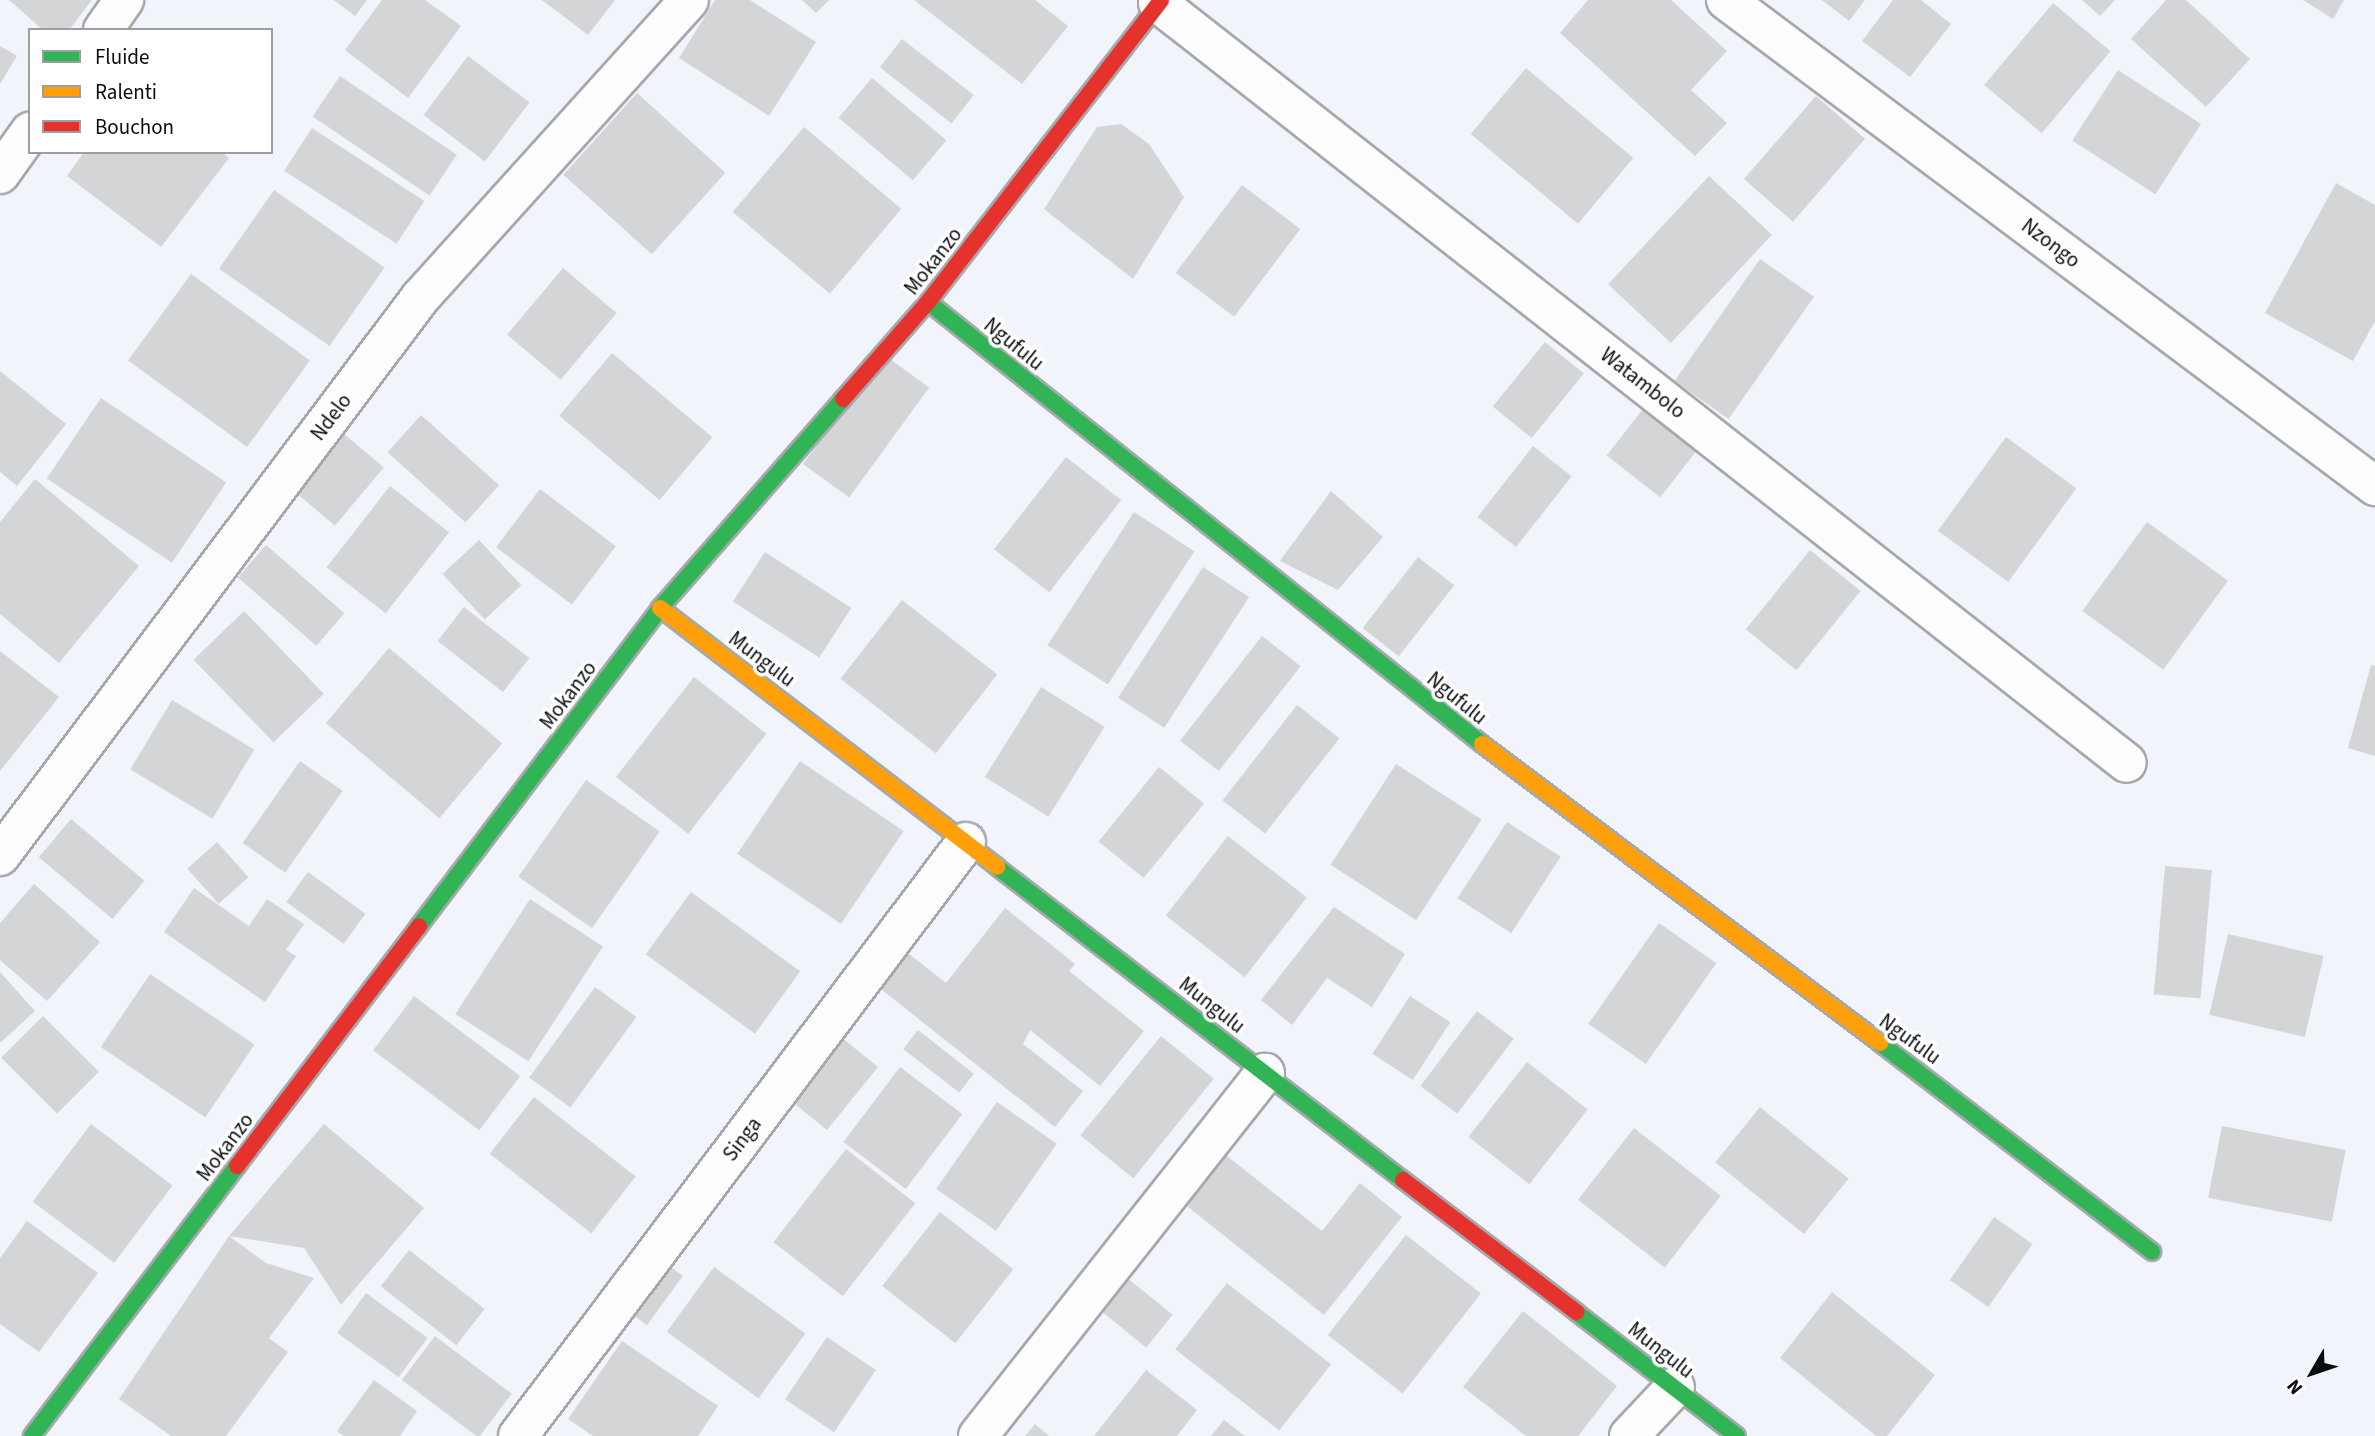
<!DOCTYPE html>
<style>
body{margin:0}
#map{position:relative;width:2375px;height:1436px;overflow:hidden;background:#f1f4fa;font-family:"Source Sans 3",sans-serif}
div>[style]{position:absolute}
.building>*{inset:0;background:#d4d5d6;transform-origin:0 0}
.roads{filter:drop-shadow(2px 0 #a6a8ac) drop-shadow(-2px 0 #a6a8ac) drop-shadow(0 2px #a6a8ac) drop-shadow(0 -2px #a6a8ac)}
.street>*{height:38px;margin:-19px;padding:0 19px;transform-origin:19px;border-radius:19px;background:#fdfdfe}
.fast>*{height:16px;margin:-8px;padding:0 8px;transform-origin:8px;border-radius:8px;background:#30b455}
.slow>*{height:16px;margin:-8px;padding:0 8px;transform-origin:8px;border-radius:8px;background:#ff9f0a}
.jam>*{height:16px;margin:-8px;padding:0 8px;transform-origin:8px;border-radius:8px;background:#e5322d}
span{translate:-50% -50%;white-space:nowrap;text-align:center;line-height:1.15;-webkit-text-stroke:7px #fff;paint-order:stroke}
.street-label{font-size:21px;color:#0a0c0f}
.legend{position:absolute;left:28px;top:28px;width:245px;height:126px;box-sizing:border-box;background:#fff;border:2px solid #9d9e9f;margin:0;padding:9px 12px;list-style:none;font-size:21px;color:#0a0c0f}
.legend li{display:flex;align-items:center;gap:14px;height:35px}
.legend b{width:35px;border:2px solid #9d9e9f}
.north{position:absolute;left:2277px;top:1338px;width:70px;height:70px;-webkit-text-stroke:5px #fff;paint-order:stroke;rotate:231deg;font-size:19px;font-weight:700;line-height:28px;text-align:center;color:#0a0c0f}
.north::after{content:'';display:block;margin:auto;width:24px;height:32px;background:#0a0c0f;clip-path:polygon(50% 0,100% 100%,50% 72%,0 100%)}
</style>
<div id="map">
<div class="building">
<div style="clip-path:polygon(9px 0,92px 0,69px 30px,43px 30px)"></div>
<div style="clip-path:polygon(334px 0,367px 0,355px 16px)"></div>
<div style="clip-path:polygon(382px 0,425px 0,461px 26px,408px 98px,345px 50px)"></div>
<div style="clip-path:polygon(542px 0,615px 0,588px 35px)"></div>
<div style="clip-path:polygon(715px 0,750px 0,816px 42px,769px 116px,679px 58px)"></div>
<div style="clip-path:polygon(802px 0,829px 0,816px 13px)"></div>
<div style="clip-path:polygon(914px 0,1035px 0,1068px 26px,1022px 84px)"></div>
<div style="clip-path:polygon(1588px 0,1671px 0,1727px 51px,1691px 90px,1727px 123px,1695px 156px,1560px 33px)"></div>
<div style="clip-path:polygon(1822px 0,1865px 0,1849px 21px)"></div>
<div style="clip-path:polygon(1893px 0,1921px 0,1951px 24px,1910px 77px,1862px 41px)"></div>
<div style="clip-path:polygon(2082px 0,2115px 0,2100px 16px)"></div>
<div style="clip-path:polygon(2166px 0,2186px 0,2250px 59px,2206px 107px,2131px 39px)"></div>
<div style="clip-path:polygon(2303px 0,2344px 0,2333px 19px)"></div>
<div style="left:2053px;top:3px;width:75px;height:107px;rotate:40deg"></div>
<div style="left:902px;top:39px;width:91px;height:36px;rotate:38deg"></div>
<div style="clip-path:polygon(0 46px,17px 56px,0 84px)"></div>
<div style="left:468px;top:56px;width:77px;height:74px;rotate:37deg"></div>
<div style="left:1526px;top:68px;width:140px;height:86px;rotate:40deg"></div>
<div style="left:2118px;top:70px;width:99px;height:84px;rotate:33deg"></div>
<div style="left:340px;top:76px;width:141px;height:49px;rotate:34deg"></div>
<div style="left:872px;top:78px;width:97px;height:52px;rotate:40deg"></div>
<div style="left:637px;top:93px;width:119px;height:110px;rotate:42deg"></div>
<div style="left:1816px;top:96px;width:65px;height:110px;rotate:41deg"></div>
<div style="clip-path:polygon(1121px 124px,1149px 144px,1184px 197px,1133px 279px,1044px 209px,1097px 127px)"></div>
<div style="left:804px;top:127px;width:127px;height:111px;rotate:40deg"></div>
<div style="left:312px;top:128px;width:134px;height:51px;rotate:33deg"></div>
<div style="clip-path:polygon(84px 152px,221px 152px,229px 158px,161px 247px,67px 176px)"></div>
<div style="left:1709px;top:176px;width:86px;height:148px;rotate:43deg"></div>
<div style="clip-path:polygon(2336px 183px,2375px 205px,2375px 321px,2353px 361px,2265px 313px)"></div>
<div style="left:1242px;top:185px;width:73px;height:110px;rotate:37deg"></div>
<div style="left:274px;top:190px;width:135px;height:96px;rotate:35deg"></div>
<div style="left:1760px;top:259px;width:66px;height:149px;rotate:35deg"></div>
<div style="left:563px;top:268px;width:70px;height:87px;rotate:40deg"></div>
<div style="left:191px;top:274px;width:147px;height:107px;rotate:36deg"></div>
<div style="left:1545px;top:342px;width:50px;height:83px;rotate:39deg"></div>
<div style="left:612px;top:353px;width:131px;height:82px;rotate:40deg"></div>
<div style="left:883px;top:354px;width:57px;height:136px;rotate:36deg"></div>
<div style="clip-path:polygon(0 371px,66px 424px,17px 486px,0 472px)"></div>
<div style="left:101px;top:398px;width:151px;height:97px;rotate:34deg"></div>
<div style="left:1643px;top:409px;width:68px;height:59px;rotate:38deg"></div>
<div style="left:421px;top:415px;width:105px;height:50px;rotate:42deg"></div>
<div style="left:344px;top:434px;width:52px;height:76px;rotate:40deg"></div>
<div style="left:2006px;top:437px;width:87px;height:116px;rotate:36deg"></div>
<div style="left:1533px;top:446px;width:49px;height:90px;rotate:38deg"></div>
<div style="left:1066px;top:457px;width:70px;height:117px;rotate:38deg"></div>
<div style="clip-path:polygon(35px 479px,139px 566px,59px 663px,0 614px,0 522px)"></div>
<div style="left:390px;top:486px;width:75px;height:103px;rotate:38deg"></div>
<div style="left:540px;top:489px;width:95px;height:73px;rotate:37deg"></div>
<div style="clip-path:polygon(1331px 491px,1383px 537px,1338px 590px,1280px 561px)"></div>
<div style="left:1134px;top:512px;width:72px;height:159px;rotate:33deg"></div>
<div style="left:2147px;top:522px;width:100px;height:110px;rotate:36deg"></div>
<div style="left:479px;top:540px;width:62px;height:50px;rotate:47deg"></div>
<div style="left:266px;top:545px;width:104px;height:43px;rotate:41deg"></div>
<div style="left:1810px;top:550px;width:65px;height:102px;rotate:39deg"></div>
<div style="left:765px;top:552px;width:103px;height:59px;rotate:33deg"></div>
<div style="left:1418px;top:557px;width:46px;height:90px;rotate:38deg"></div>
<div style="left:1203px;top:567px;width:55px;height:156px;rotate:33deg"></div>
<div style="left:902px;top:600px;width:121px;height:100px;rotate:38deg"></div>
<div style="left:464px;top:607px;width:83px;height:43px;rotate:38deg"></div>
<div style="left:244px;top:611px;width:115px;height:70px;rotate:46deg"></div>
<div style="left:1262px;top:636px;width:49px;height:133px;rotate:38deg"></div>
<div style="left:389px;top:648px;width:148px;height:98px;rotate:40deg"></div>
<div style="clip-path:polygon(0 651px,59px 697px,0 771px)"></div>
<div style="clip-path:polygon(2371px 665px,2375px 666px,2375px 756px,2348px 748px)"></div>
<div style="left:694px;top:677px;width:92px;height:127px;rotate:38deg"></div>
<div style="left:1041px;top:687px;width:75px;height:106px;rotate:32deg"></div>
<div style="left:172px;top:700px;width:96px;height:81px;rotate:31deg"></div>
<div style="left:1297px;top:705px;width:54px;height:121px;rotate:38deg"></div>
<div style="left:300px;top:761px;width:52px;height:100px;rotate:35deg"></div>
<div style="left:800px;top:761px;width:125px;height:112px;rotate:34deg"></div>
<div style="left:1396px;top:764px;width:102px;height:120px;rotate:33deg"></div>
<div style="left:1159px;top:767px;width:58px;height:96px;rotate:39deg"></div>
<div style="left:586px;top:780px;width:90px;height:118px;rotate:35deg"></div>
<div style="left:71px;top:819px;width:96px;height:50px;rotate:40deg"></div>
<div style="left:1507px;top:822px;width:64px;height:91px;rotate:33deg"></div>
<div style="left:1228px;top:836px;width:100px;height:101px;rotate:38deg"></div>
<div style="left:217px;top:842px;width:47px;height:40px;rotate:48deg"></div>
<div style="left:2165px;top:866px;width:47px;height:129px;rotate:5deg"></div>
<div style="left:308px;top:872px;width:71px;height:37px;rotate:36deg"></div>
<div style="clip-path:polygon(34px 884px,100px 942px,47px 1001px,0 960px,0 923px)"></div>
<div style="clip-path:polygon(194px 888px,249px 926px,267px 899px,304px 924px,286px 950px,296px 956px,265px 1002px,164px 932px)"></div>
<div style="left:691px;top:892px;width:135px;height:77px;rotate:36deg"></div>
<div style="left:530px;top:899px;width:87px;height:137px;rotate:33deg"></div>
<div style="clip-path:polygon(1334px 907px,1405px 954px,1372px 1007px,1327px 978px,1292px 1025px,1261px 1000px)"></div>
<div style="clip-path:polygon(1005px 908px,1075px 964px,1069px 971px,1144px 1031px,1100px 1086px,1030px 1030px,1023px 1044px,1083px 1091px,1055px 1127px,872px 982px,899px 946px,946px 983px)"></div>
<div style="left:1659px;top:923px;width:70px;height:123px;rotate:35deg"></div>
<div style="left:2228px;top:934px;width:98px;height:83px;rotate:13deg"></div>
<div style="clip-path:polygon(0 972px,35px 1011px,0 1043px)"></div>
<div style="left:150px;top:974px;width:126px;height:88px;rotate:34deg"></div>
<div style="left:595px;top:987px;width:51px;height:112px;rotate:36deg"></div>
<div style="left:414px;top:996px;width:133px;height:68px;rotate:37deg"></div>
<div style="left:1410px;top:996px;width:48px;height:69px;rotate:33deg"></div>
<div style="left:1477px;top:1011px;width:46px;height:94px;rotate:37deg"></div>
<div style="left:43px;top:1016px;width:79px;height:59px;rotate:45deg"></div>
<div style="left:918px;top:1030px;width:71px;height:24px;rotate:38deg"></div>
<div style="left:836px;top:1033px;width:54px;height:81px;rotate:39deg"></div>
<div style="left:1161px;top:1036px;width:68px;height:128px;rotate:39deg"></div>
<div style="left:1527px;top:1062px;width:77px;height:95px;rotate:38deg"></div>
<div style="left:900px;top:1067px;width:78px;height:94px;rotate:37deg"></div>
<div style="left:534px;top:1097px;width:129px;height:72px;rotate:38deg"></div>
<div style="left:997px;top:1102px;width:73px;height:106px;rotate:35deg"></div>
<div style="left:1760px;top:1107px;width:114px;height:71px;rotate:39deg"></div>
<div style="left:91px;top:1124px;width:102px;height:97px;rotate:37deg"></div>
<div style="clip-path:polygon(324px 1124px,424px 1208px,341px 1305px,304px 1248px,229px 1236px)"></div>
<div style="left:2222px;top:1126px;width:126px;height:73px;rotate:11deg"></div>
<div style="left:1634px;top:1128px;width:110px;height:91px;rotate:38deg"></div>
<div style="left:846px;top:1149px;width:88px;height:118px;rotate:38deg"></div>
<div style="clip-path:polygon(1223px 1153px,1322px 1231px,1360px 1183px,1402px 1217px,1324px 1315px,1183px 1203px)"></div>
<div style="left:940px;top:1212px;width:93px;height:94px;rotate:38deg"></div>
<div style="left:1994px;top:1217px;width:47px;height:77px;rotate:35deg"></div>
<div style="clip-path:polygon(27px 1221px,98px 1273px,39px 1352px,0 1324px,0 1258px)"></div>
<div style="left:1406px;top:1235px;width:95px;height:127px;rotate:38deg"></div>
<div style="clip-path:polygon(229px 1236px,266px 1263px,314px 1278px,269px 1338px,288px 1352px,226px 1436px,171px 1436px,119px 1399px)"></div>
<div style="left:409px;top:1250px;width:96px;height:46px;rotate:38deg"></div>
<div style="left:657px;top:1257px;width:32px;height:61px;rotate:36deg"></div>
<div style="left:714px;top:1267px;width:113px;height:80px;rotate:36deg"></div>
<div style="left:1126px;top:1277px;width:60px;height:42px;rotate:39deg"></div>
<div style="left:1227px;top:1283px;width:132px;height:84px;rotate:38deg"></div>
<div style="clip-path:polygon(1832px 1292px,1935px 1375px,1887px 1436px,1876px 1436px,1780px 1358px)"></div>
<div style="left:366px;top:1293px;width:76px;height:49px;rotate:36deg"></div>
<div style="clip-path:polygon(1523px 1311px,1617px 1386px,1578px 1436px,1526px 1436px,1463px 1387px)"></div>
<div style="left:435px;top:1336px;width:96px;height:55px;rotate:37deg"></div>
<div style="left:827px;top:1337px;width:59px;height:75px;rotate:34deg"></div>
<div style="clip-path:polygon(622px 1341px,718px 1406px,698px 1436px,593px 1436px,568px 1419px)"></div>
<div style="clip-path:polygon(1146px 1370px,1197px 1410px,1177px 1436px,1094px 1436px)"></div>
<div style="clip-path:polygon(374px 1380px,417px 1411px,400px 1436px,344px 1436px,337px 1431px)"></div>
<div style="clip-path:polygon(1224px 1420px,1245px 1436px,1211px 1436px)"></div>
<div style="clip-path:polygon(1035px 1424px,1049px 1436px,1025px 1436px)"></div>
</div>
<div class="roads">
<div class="street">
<div style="left:1726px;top:0;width:811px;rotate:36.83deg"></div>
<div style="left:1158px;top:3px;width:1231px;rotate:38.11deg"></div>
<div style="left:103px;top:30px;width:37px;rotate:-55deg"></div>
<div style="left:0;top:174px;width:52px;rotate:-54.5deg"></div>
<div style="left:0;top:856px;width:698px;rotate:-53.03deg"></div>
<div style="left:420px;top:298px;width:401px;rotate:-47.9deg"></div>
<div style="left:518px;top:1436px;width:744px;rotate:-52.98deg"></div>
<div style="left:978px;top:1436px;width:463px;rotate:-51.7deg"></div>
<div style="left:1629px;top:1436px;width:67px;rotate:-46.8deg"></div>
</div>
<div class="fast">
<div style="left:928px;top:302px;width:709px;rotate:38.58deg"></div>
<div style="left:997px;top:867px;width:513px;rotate:37.63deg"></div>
<div style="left:419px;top:926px;width:399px;rotate:-52.8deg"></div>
<div style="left:660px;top:608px;width:278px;rotate:-48.8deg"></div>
<div style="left:1880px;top:1043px;width:343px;rotate:37.5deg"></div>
<div style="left:1576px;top:1312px;width:203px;rotate:37.6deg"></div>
<div style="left:32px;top:1436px;width:339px;rotate:-52.8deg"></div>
</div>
<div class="slow">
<div style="left:660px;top:608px;width:425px;rotate:37.5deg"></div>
<div style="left:1482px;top:744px;width:498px;rotate:36.9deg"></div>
</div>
<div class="jam">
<div style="left:843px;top:399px;width:129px;rotate:-48.8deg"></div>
<div style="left:928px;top:302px;width:381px;rotate:-52.3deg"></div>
<div style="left:237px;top:1166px;width:301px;rotate:-52.8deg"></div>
<div style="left:1403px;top:1180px;width:218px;rotate:37.3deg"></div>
</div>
</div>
<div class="street-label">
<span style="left:2051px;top:243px;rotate:37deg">Nzongo</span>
<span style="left:933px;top:261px;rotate:-52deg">Mokanzo</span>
<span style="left:1014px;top:344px;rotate:39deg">Ngufulu</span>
<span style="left:1643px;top:383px;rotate:38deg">Watambolo</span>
<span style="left:331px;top:417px;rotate:-53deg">Ndelo</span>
<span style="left:762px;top:659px;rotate:37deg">Mungulu</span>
<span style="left:568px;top:695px;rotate:-53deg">Mokanzo</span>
<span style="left:1457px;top:698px;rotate:39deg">Ngufulu</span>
<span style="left:1212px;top:1005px;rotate:38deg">Mungulu</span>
<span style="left:1910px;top:1039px;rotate:36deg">Ngufulu</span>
<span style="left:742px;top:1139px;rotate:-53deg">Singa</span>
<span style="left:225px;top:1147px;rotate:-53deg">Mokanzo</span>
<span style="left:1661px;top:1350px;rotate:38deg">Mungulu</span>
</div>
<ul class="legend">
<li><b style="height:9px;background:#30b455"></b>Fluide</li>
<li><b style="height:9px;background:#ff9f0a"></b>Ralenti</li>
<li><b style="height:9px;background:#e5322d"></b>Bouchon</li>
</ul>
<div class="north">N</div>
</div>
